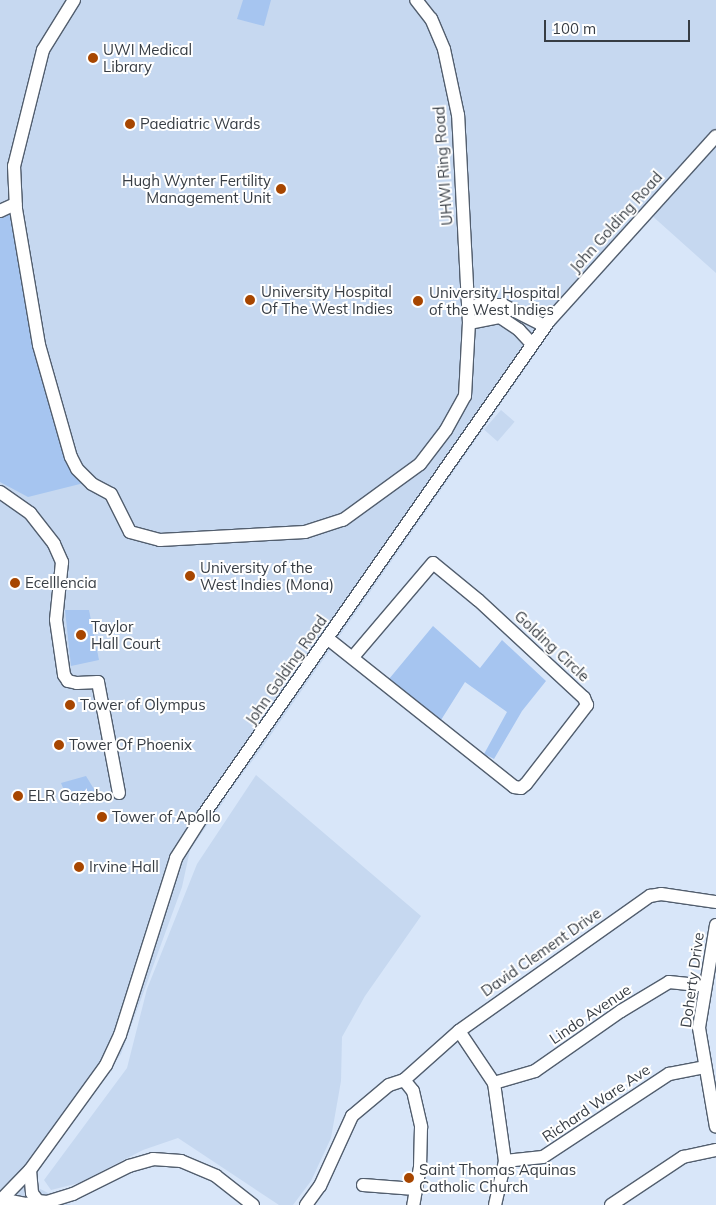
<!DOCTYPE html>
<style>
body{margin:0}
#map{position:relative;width:716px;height:1205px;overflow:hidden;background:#d8e6f9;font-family:Mulish,sans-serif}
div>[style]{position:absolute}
.built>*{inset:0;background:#c6d8f0;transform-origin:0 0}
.green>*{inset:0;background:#a6c5f0}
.roads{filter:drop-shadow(1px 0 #525e6e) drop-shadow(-1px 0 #525e6e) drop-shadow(0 1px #525e6e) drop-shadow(0 -1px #525e6e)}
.minor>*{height:12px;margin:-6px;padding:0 6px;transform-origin:6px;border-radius:6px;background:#fff}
.dots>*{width:14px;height:14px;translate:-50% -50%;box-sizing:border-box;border:2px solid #fff;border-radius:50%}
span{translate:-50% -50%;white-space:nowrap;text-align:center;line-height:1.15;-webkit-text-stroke:4px #fff;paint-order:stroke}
.poi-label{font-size:15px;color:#373d44}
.left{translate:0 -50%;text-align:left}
.right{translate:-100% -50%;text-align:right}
.street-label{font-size:15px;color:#373d44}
.scale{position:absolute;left:544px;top:20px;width:146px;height:22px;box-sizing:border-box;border:2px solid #373d44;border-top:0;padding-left:6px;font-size:15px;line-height:18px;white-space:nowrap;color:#373d44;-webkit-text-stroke:4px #fff;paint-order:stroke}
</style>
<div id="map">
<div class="built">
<div style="clip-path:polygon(0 0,716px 0,716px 273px,649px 213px,567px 303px,534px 356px,261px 749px,232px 788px,228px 788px,224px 794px,226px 798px,190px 850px,182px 887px,121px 1054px,25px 1181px,71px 1205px,0 1205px)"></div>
<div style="left:501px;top:410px;width:18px;height:26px;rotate:41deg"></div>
<div style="clip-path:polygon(256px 775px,421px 916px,365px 996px,342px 1037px,341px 1081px,331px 1138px,311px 1181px,293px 1205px,279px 1205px,178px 1138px,143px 1150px,79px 1183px,51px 1190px,44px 1180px,127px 1068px,147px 989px,197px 864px)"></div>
</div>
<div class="green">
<div style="clip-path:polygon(243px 0,271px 0,264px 26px,237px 19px)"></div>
<div style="clip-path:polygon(13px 209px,23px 266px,84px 483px,28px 497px,0 482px,0 214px)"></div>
<div style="clip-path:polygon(65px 610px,89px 610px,99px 660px,71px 666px)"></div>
<div style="clip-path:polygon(433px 626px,480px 668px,502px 640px,546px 681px,522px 711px,494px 759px,484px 754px,507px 712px,465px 682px,441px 720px,389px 679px)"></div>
<div style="clip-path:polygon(86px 776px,100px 799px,97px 803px,81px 790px,72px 801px,68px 800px,61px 783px)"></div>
</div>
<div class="roads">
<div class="minor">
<div style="left:74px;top:0;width:59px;rotate:121.8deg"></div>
<div style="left:43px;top:50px;width:120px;rotate:104deg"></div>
<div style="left:14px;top:166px;width:43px;rotate:87.3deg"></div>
<div style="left:16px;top:209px;width:138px;rotate:80.4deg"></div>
<div style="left:39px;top:345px;width:116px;rotate:74.1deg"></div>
<div style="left:71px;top:457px;width:13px;rotate:63deg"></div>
<div style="left:77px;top:469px;width:21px;rotate:45deg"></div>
<div style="left:92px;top:484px;width:21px;rotate:28deg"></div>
<div style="left:111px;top:494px;width:42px;rotate:63.4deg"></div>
<div style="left:130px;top:532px;width:31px;rotate:15deg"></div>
<div style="left:160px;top:540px;width:145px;rotate:-3.2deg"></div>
<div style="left:305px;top:532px;width:40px;rotate:-18deg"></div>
<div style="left:343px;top:520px;width:95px;rotate:-36deg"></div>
<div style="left:420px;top:464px;width:43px;rotate:-52.6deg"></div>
<div style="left:446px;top:430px;width:39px;rotate:-61deg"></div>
<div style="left:465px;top:396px;width:73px;rotate:-86.9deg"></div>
<div style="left:469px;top:323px;width:208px;rotate:-93deg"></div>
<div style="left:458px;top:115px;width:67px;rotate:-102deg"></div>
<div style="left:444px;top:49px;width:33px;rotate:-113deg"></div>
<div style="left:431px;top:19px;width:24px;rotate:-128deg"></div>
<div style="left:0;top:211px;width:17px;rotate:-25deg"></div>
<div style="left:468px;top:308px;width:11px;rotate:-15deg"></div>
<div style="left:479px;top:305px;width:24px"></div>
<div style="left:503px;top:305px;width:47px;rotate:26.6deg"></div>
<div style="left:469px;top:323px;width:32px;rotate:-11deg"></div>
<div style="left:500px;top:317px;width:23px;rotate:34deg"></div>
<div style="left:519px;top:330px;width:19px;rotate:47deg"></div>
<div style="left:0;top:492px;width:37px;rotate:35deg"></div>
<div style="left:30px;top:513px;width:39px;rotate:52deg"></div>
<div style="left:54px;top:544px;width:20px;rotate:66deg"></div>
<div style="left:62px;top:562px;width:58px;rotate:95.9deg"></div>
<div style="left:56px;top:620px;width:56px;rotate:81.7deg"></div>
<div style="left:64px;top:675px;width:7px;rotate:56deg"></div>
<div style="left:68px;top:681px;width:9px;rotate:13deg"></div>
<div style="left:77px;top:683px;width:21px;rotate:-3deg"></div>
<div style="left:98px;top:682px;width:113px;rotate:79.3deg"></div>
<div style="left:327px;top:638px;width:239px;rotate:38.5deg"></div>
<div style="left:514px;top:787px;width:7px;rotate:8deg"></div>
<div style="left:521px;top:788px;width:6px;rotate:-39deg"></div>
<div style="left:526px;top:784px;width:100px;rotate:-52.3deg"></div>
<div style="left:587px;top:705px;width:8px;rotate:-113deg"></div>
<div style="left:584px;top:698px;width:144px;rotate:-137.2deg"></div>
<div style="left:478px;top:600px;width:58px;rotate:-140.6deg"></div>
<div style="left:433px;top:563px;width:123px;rotate:130.4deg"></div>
<div style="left:716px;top:925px;width:104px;rotate:99.4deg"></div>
<div style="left:699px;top:1028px;width:100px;rotate:80.3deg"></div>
<div style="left:459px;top:1031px;width:63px;rotate:56.1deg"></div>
<div style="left:494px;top:1083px;width:79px;rotate:82deg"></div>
<div style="left:505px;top:1161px;width:45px;rotate:102.8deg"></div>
<div style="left:404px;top:1080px;width:14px;rotate:51deg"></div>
<div style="left:413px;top:1091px;width:37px;rotate:77deg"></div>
<div style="left:421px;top:1127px;width:40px;rotate:91.4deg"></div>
<div style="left:420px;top:1167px;width:39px;rotate:100deg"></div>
<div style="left:494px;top:1083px;width:43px;rotate:-16.3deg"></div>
<div style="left:535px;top:1071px;width:105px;rotate:-34.9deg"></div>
<div style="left:621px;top:1011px;width:56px;rotate:-31.1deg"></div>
<div style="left:669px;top:982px;width:36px;rotate:6deg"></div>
<div style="left:505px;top:1161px;width:38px;rotate:-6deg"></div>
<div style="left:543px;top:1157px;width:151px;rotate:-33.4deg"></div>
<div style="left:669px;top:1074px;width:36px;rotate:-11deg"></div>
<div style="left:30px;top:1170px;width:23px;rotate:85deg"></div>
<div style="left:32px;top:1193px;width:10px;rotate:53deg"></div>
<div style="left:38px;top:1201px;width:9px;rotate:6deg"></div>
<div style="left:47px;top:1202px;width:27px;rotate:-17deg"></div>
<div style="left:73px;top:1194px;width:63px;rotate:-26.6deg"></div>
<div style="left:129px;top:1166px;width:25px;rotate:-16deg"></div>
<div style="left:153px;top:1159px;width:28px;rotate:4deg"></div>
<div style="left:181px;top:1161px;width:38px;rotate:23deg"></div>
<div style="left:216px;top:1176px;width:47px;rotate:38.1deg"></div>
<div style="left:363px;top:1185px;width:52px;rotate:4.4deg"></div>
<div style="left:0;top:1199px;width:26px;rotate:11deg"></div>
<div style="left:26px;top:1204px;width:12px;rotate:-14deg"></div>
<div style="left:2px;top:1199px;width:40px;rotate:-46deg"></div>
<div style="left:30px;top:1170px;width:130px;rotate:-54.1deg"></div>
<div style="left:106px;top:1065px;width:33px;rotate:-65deg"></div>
<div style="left:120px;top:1035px;width:186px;rotate:-72.4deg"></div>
<div style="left:176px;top:858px;width:52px;rotate:-57.5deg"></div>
<div style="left:204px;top:814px;width:602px;rotate:-55.02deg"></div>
<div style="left:549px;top:321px;width:249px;rotate:-47.9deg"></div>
<div style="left:306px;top:1205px;width:24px;rotate:-54deg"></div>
<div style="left:320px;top:1186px;width:77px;rotate:-65.4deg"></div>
<div style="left:352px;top:1116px;width:48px;rotate:-40deg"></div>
<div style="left:389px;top:1085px;width:16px;rotate:-18deg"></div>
<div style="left:404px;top:1080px;width:74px;rotate:-41.7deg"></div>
<div style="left:459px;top:1031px;width:234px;rotate:-35.3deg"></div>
<div style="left:650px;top:896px;width:11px;rotate:-10deg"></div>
<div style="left:661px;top:894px;width:56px;rotate:8.3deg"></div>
<div style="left:611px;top:1205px;width:87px;rotate:-33.7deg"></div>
<div style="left:683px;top:1157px;width:34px;rotate:-12deg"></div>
</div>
</div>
<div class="dots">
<div style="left:93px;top:58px;background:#a74600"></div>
<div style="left:130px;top:124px;background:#a74600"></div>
<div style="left:281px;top:189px;background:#a74600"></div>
<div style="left:250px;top:300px;background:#a74600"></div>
<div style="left:418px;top:301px;background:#a74600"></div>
<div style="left:190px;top:576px;background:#a74600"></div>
<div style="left:15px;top:583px;background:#a74600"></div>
<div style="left:81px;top:635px;background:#a74600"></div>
<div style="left:70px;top:705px;background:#a74600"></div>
<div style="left:59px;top:745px;background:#a74600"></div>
<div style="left:18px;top:796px;background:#a74600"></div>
<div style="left:102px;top:817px;background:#a74600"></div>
<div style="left:79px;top:867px;background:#a74600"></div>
<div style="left:409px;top:1178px;background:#a74600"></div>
</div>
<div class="poi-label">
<span class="left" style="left:103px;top:58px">UWI Medical<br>Library</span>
<span class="left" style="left:140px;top:124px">Paediatric Wards</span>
<span class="right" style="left:271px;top:189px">Hugh Wynter Fertility<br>Management Unit</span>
<span class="left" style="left:261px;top:300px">University Hospital<br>Of The West Indies</span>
<span class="left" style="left:429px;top:301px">University Hospital<br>of the West Indies</span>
<span class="left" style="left:200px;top:576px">University of the<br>West Indies (Mona)</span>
<span class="left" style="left:25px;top:583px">Ecelllencia</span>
<span class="left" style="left:91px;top:635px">Taylor<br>Hall Court</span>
<span class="left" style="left:80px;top:705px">Tower of Olympus</span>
<span class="left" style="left:69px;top:745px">Tower Of Phoenix</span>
<span class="left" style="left:28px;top:796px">ELR Gazebo</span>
<span class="left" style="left:112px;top:817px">Tower of Apollo</span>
<span class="left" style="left:89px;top:867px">Irvine Hall</span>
<span class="left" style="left:419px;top:1178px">Saint Thomas Aquinas<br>Catholic Church</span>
</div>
<div class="street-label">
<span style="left:443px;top:166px;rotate:-94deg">UHWI Ring Road</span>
<span style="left:616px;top:222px;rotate:-48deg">John Golding Road</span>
<span style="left:552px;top:646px;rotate:43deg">Golding Circle</span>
<span style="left:286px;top:670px;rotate:-55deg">John Golding Road</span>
<span style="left:541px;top:952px;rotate:-35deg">David Clement Drive</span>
<span style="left:692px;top:980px;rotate:-82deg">Doherty Drive</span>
<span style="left:590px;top:1014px;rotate:-34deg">Lindo Avenue</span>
<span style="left:596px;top:1103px;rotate:-34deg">Richard Ware Ave</span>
</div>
<div class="scale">100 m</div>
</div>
